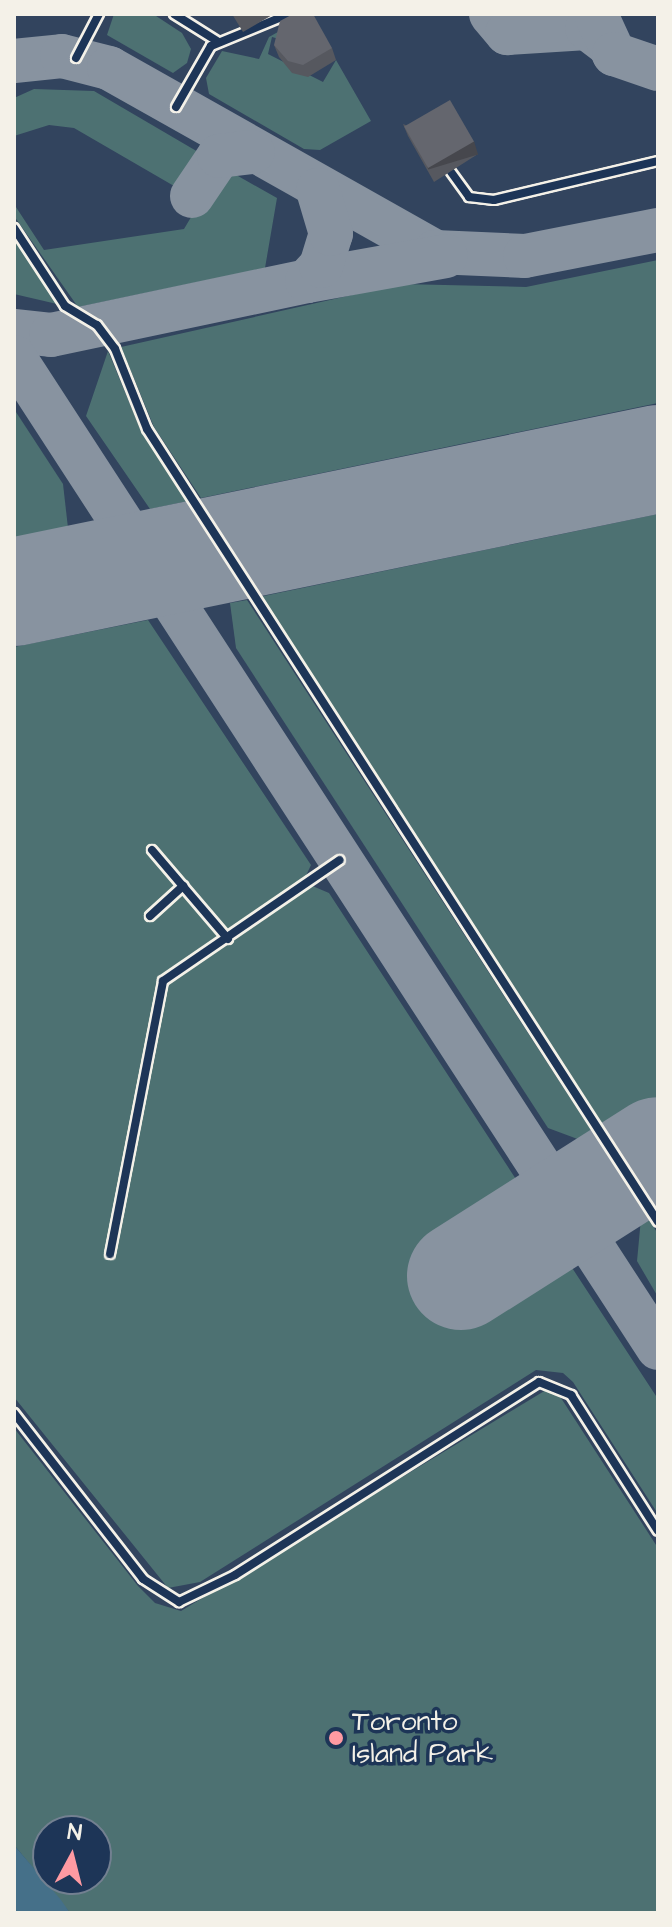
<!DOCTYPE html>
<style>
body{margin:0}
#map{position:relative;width:672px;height:1927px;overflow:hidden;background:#1d3557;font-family:"Architects Daughter",sans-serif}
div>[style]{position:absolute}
.built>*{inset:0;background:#32445e}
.green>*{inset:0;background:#4d7172}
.water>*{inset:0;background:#457089}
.taxiway>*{height:44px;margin:-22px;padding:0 22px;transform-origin:22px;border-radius:22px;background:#8893a0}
.runway>*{height:108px;margin:-54px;padding:0 54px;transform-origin:54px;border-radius:54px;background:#8893a0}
.roads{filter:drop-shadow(2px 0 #f4f1e8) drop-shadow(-2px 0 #f4f1e8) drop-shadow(0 2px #f4f1e8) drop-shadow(0 -2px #f4f1e8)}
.service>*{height:8px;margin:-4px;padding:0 4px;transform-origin:4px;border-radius:4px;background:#1d3557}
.wall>*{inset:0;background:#56585f}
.shaded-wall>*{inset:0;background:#46474d;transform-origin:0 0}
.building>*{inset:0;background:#64666e;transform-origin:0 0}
.dots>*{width:22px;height:22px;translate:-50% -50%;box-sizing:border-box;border:4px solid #1d3557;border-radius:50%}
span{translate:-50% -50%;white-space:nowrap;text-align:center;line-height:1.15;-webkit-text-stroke:7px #1d3557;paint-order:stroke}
.poi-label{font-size:28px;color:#f4f1e8}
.left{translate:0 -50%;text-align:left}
.frame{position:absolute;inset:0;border:16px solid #f4f1e8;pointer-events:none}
.north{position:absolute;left:32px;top:1815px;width:80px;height:80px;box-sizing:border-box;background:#1d3557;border:2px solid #738091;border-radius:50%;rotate:7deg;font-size:22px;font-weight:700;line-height:32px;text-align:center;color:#f4f1e8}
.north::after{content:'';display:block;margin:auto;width:28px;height:36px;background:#ff9aa2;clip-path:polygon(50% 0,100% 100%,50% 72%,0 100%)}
</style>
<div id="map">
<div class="built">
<div style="clip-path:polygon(14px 14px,658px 14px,658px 1574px,165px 1644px,14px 1450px)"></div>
</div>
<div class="green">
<div style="clip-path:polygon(114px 14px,153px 14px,182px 33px,191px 49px,187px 63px,173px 73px,107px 35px)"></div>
<div style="clip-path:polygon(285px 28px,283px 40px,272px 37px,268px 54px,323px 82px,336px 60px,371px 121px,320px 150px,304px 149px,209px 94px,206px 78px,222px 51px,259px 59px,269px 37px)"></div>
<div style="clip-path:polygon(34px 89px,94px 91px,205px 156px,189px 182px,174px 186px,74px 128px,49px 125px,14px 136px,14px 98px)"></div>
<div style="clip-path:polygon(231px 172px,277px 198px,265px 268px,78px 307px,14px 216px,14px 204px,44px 250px,184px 229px,216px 175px)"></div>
<div style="clip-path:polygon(14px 239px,57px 304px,14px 294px)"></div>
<div style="clip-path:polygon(658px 260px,658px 403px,201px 498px,154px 427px,121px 347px,401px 284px,526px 287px)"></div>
<div style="clip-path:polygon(108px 351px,141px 431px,188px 501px,150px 509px,86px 416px)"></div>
<div style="clip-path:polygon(14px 409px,63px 484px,68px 528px,14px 539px)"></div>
<div style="clip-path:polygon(658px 514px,658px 1110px,609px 1134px,259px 597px)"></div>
<div style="clip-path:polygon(247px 600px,600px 1144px,599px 1147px,548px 1128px,236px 648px,230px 603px)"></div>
<div style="clip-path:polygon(148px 620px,311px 865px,303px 882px,329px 893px,523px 1190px,439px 1249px,479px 1310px,563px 1254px,658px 1399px,658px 1514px,573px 1382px,563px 1373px,536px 1370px,200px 1582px,168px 1588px,14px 1397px,14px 647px)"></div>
<div style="clip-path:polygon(642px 1208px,658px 1234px,658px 1297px,637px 1261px)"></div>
<div style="clip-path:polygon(evenodd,546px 1390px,561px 1398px,658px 1548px,658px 1913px,70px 1913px,14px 1845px,14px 1428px,138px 1586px,155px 1603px,181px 1611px,546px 1390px,48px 1831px,96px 1831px,96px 1879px,48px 1879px,48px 1831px)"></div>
</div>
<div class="water">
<div style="clip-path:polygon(14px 1845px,61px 1900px,70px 1913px,14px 1913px)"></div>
</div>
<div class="taxiway">
<div style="left:491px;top:14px;width:25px;rotate:50deg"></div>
<div style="left:507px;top:33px;width:80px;rotate:-3.6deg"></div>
<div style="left:587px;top:28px;width:26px;rotate:37deg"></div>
<div style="left:597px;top:17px;width:41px;rotate:65.3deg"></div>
<div style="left:614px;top:54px;width:46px;rotate:18.8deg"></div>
<div style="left:14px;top:61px;width:48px;rotate:-5.9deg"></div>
<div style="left:62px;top:56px;width:49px;rotate:14.3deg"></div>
<div style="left:109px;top:68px;width:374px;rotate:29.4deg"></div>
<div style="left:435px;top:252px;width:90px;rotate:2.5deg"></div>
<div style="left:525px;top:256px;width:136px;rotate:-11.1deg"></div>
<div style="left:192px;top:196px;width:48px;rotate:-56deg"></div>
<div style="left:219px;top:156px;width:34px;rotate:-7deg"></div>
<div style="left:307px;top:281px;width:141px;rotate:-10.2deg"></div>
<div style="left:14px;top:331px;width:37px;rotate:6deg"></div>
<div style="left:51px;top:335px;width:262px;rotate:-11.9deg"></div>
<div style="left:307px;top:281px;width:21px;rotate:-47deg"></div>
<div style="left:321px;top:266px;width:34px;rotate:-73deg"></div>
<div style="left:331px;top:234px;width:46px;rotate:-106.5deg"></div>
<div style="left:14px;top:357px;width:1182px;rotate:56.98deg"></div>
</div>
<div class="runway">
<div style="left:14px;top:592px;width:658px;rotate:-11.67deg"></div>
<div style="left:461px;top:1276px;width:233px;rotate:-32.4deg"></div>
</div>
<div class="roads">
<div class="service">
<div style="left:174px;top:14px;width:51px;rotate:32.1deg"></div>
<div style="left:76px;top:58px;width:50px;rotate:-62.4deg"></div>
<div style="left:176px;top:107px;width:70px;rotate:-60.2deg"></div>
<div style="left:211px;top:46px;width:84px;rotate:-22.3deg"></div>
<div style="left:451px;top:172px;width:31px;rotate:54deg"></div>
<div style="left:469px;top:197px;width:25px;rotate:7deg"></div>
<div style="left:494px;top:200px;width:169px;rotate:-13.4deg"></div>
<div style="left:14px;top:228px;width:93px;rotate:56.8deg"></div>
<div style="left:65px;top:306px;width:37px;rotate:31deg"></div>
<div style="left:97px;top:325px;width:30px;rotate:53deg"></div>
<div style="left:115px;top:349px;width:86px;rotate:68.2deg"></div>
<div style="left:147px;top:429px;width:943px;rotate:57.2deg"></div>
<div style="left:152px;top:850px;width:117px;rotate:49.5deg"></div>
<div style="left:150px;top:916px;width:45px;rotate:-42.3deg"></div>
<div style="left:110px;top:1254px;width:278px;rotate:-79deg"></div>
<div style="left:163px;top:981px;width:214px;rotate:-34.4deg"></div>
<div style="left:14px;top:1413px;width:210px;rotate:52.1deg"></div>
<div style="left:143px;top:1579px;width:43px;rotate:32.6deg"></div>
<div style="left:179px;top:1602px;width:62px;rotate:-25.7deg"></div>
<div style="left:235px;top:1575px;width:360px;rotate:-32.4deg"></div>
<div style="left:539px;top:1382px;width:35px;rotate:22deg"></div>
<div style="left:571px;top:1395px;width:161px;rotate:57.4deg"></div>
</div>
</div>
<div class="wall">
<div style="clip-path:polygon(232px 14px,274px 14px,243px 32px)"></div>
<div style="clip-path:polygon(274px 45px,332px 48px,336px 60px,308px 77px,292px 73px,279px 57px)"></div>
<div style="clip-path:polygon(403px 124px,478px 154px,434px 182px,408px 136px)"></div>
</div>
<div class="shaded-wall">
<div style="left:474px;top:141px;width:14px;height:52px;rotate:73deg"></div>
</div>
<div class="building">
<div style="clip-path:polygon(293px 14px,313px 14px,332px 48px,303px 65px,288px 61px,274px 45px,280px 21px)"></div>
<div style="left:450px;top:100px;width:48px;height:53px;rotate:60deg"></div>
</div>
<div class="dots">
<div style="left:336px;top:1738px;background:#ff9aa2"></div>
</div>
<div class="poi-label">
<span class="left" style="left:352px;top:1738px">Toronto<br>Island Park</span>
</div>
<div class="frame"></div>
<div class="north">N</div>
</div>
